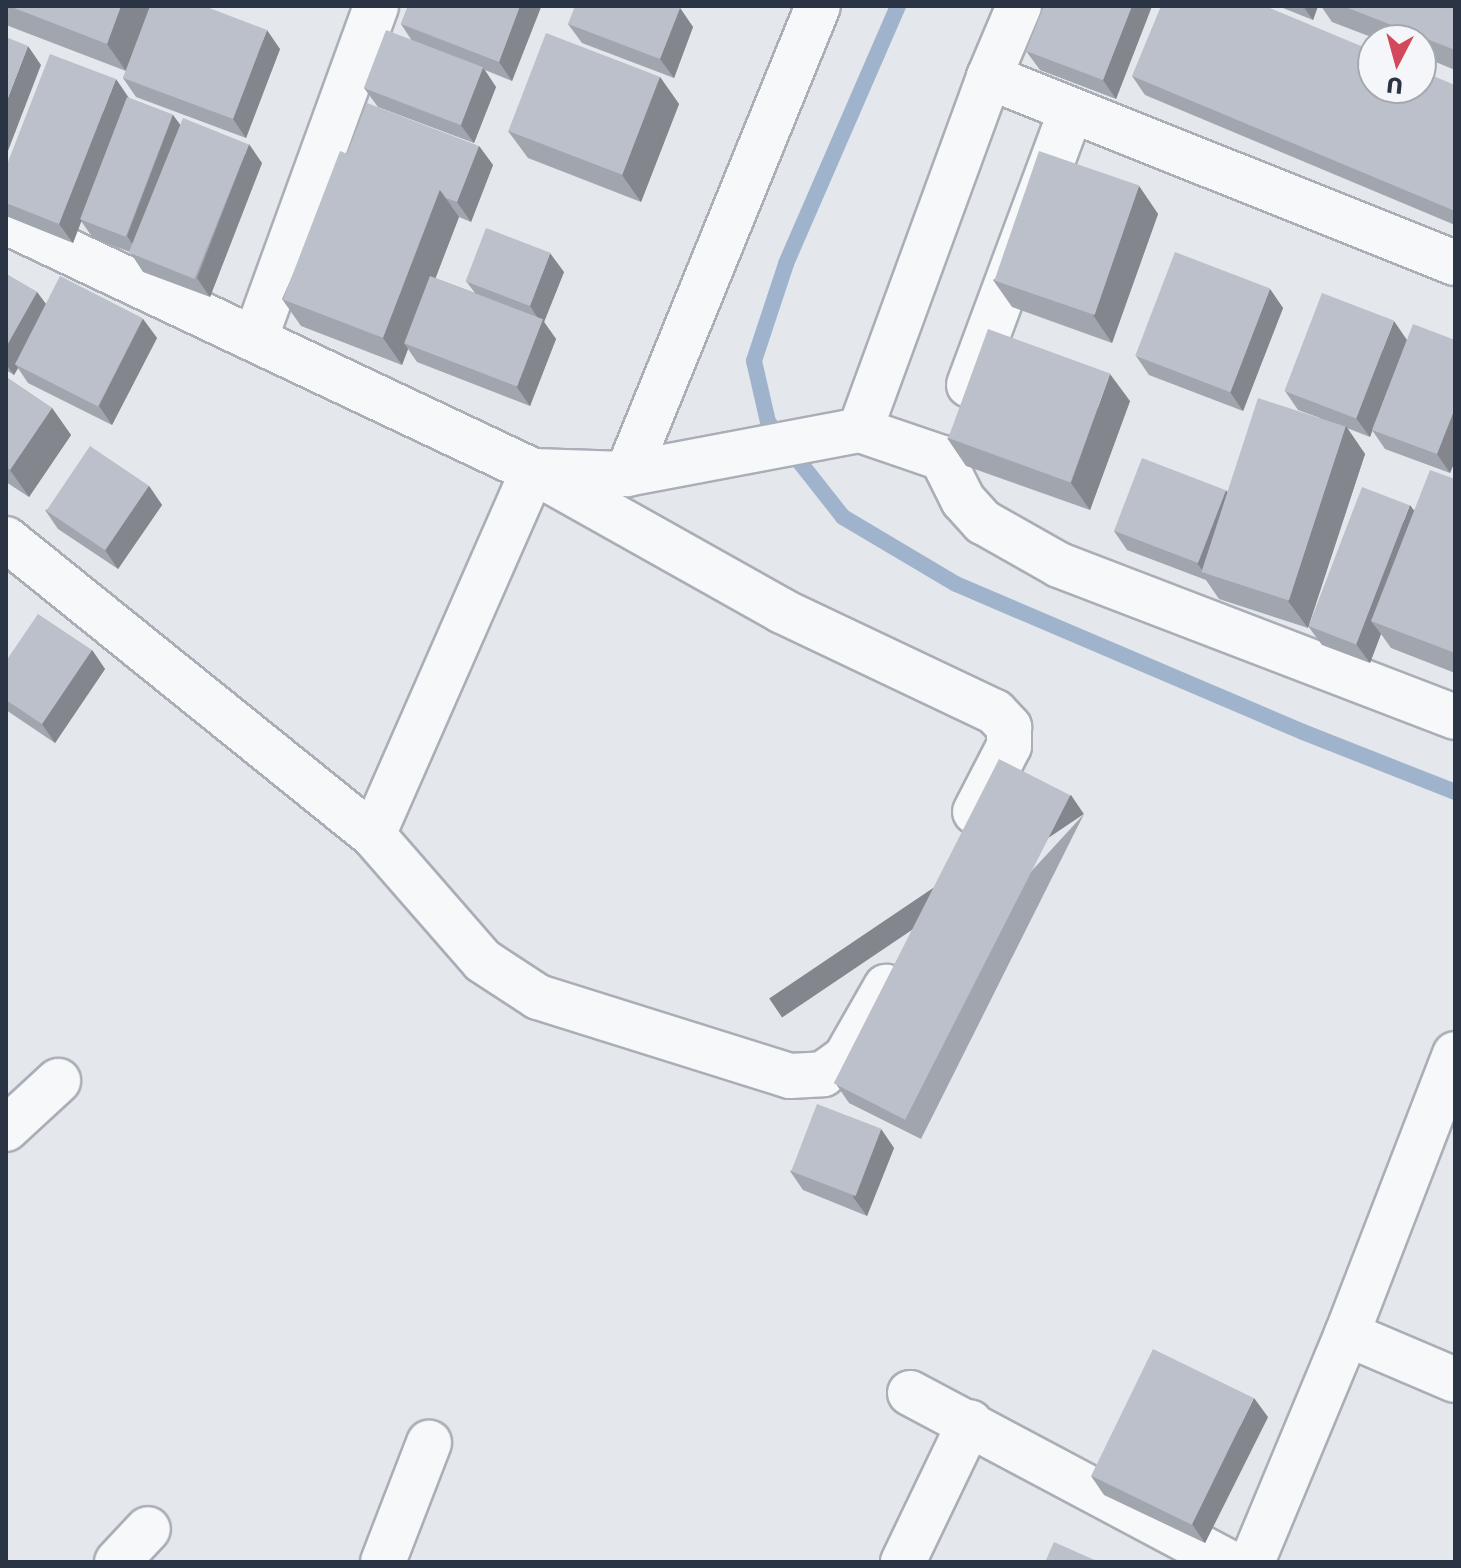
<!DOCTYPE html>
<style>
body{margin:0}
#map{position:relative;width:1461px;height:1568px;overflow:hidden;background:#e4e7ec;font-family:"Golos Text",sans-serif}
div>[style]{position:absolute}
.stream>*{height:16px;margin:-8px;padding:0 8px;transform-origin:8px;border-radius:8px;background:#9fb4cc}
.roads{filter:drop-shadow(2px 0 #a9aeb7) drop-shadow(-2px 0 #a9aeb7) drop-shadow(0 2px #a9aeb7) drop-shadow(0 -2px #a9aeb7)}
.minor>*{height:44px;margin:-22px;padding:0 22px;transform-origin:22px;border-radius:22px;background:#f7f8fa}
.wall>*{inset:0;background:#a1a5ae}
.shaded-wall>*{inset:0;background:#83868d;transform-origin:0 0}
.building>*{inset:0;background:#bbc0ca;transform-origin:0 0}
span{translate:-50% -50%;white-space:nowrap;text-align:center;line-height:1.15;-webkit-text-stroke:6px #f4f6f9;paint-order:stroke}
.frame{position:absolute;inset:0;border:8px solid #2b3445;pointer-events:none}
.north{position:absolute;left:1357px;top:24px;width:80px;height:80px;box-sizing:border-box;background:#f4f6f9;border:2px solid #a4a8b1;border-radius:50%;rotate:186deg;font-size:22px;font-weight:700;line-height:32px;text-align:center;color:#2b3445}
.north::after{content:'';display:block;margin:auto;width:28px;height:36px;background:#d1495b;clip-path:polygon(50% 0,100% 100%,50% 72%,0 100%)}
</style>
<div id="map">
<div class="stream">
<div style="left:898px;top:6px;width:281px;rotate:113.5deg"></div>
<div style="left:786px;top:264px;width:102px;rotate:108.3deg"></div>
<div style="left:754px;top:361px;width:63px;rotate:77.1deg"></div>
<div style="left:768px;top:422px;width:121px;rotate:51.7deg"></div>
<div style="left:843px;top:517px;width:131px;rotate:30.7deg"></div>
<div style="left:956px;top:584px;width:377px;rotate:23.1deg"></div>
<div style="left:1303px;top:732px;width:163px;rotate:21.5deg"></div>
</div>
<div class="roads">
<div class="minor">
<div style="left:989px;top:77px;width:502px;rotate:21.76deg"></div>
<div style="left:6px;top:222px;width:583px;rotate:25.29deg"></div>
<div style="left:533px;top:471px;width:94px;rotate:1.8deg"></div>
<div style="left:627px;top:474px;width:505px;rotate:-67.8deg"></div>
<div style="left:255px;top:339px;width:354px;rotate:-70deg"></div>
<div style="left:969px;top:385px;width:293px;rotate:-69.6deg"></div>
<div style="left:860px;top:430px;width:376px;rotate:-69.9deg"></div>
<div style="left:989px;top:77px;width:77px;rotate:-67.1deg"></div>
<div style="left:627px;top:474px;width:237px;rotate:-10.7deg"></div>
<div style="left:860px;top:430px;width:87px;rotate:18.9deg"></div>
<div style="left:942px;top:458px;width:47px;rotate:63.4deg"></div>
<div style="left:963px;top:500px;width:30px;rotate:48deg"></div>
<div style="left:983px;top:522px;width:87px;rotate:29.5deg"></div>
<div style="left:1059px;top:565px;width:424px;rotate:21deg"></div>
<div style="left:6px;top:539px;width:471px;rotate:38.9deg"></div>
<div style="left:373px;top:835px;width:167px;rotate:48.9deg"></div>
<div style="left:483px;top:961px;width:66px;rotate:33.2deg"></div>
<div style="left:538px;top:997px;width:264px;rotate:17.4deg"></div>
<div style="left:790px;top:1076px;width:33px;rotate:-3deg"></div>
<div style="left:823px;top:1074px;width:29px;rotate:-36deg"></div>
<div style="left:846px;top:1057px;width:81px;rotate:-60.3deg"></div>
<div style="left:373px;top:835px;width:398px;rotate:-66.3deg"></div>
<div style="left:533px;top:471px;width:286px;rotate:29.3deg"></div>
<div style="left:782px;top:611px;width:236px;rotate:25.4deg"></div>
<div style="left:995px;top:712px;width:21px;rotate:47deg"></div>
<div style="left:1009px;top:727px;width:19px;rotate:90deg"></div>
<div style="left:1009px;top:746px;width:74px;rotate:117.3deg"></div>
<div style="left:6px;top:1129px;width:71px;rotate:-42.7deg"></div>
<div style="left:1347px;top:1334px;width:117px;rotate:23.1deg"></div>
<div style="left:910px;top:1393px;width:360px;rotate:28deg"></div>
<div style="left:117px;top:1562px;width:45px;rotate:-46.8deg"></div>
<div style="left:383px;top:1562px;width:128px;rotate:-68.9deg"></div>
<div style="left:903px;top:1562px;width:155px;rotate:-64.4deg"></div>
<div style="left:1252px;top:1562px;width:247px;rotate:-67.4deg"></div>
<div style="left:1347px;top:1334px;width:300px;rotate:-68.9deg"></div>
</div>
</div>
<div class="wall">
<div style="clip-path:polygon(6px 6px,204px 6px,280px 49px,246px 138px,136px 97px,123px 78px,126px 71px,6px 25px)"></div>
<div style="clip-path:polygon(408px 6px,540px 6px,541px 7px,512px 81px,485px 70px,496px 87px,474px 143px,378px 107px,364px 88px,412px 41px,401px 24px)"></div>
<div style="clip-path:polygon(1044px 6px,1152px 6px,1116px 99px,1040px 70px,1026px 51px)"></div>
<div style="clip-path:polygon(1278px 6px,1318px 6px,1313px 20px)"></div>
<div style="clip-path:polygon(1321px 6px,1455px 6px,1455px 70px,1421px 56px,1421px 40px,1379px 40px,1332px 22px)"></div>
<div style="clip-path:polygon(680px 8px,693px 27px,674px 78px,582px 43px,568px 24px)"></div>
<div style="clip-path:polygon(1132px 76px,1455px 85px,1455px 225px,1145px 95px)"></div>
<div style="clip-path:polygon(660px 77px,679px 104px,641px 202px,528px 158px,508px 131px)"></div>
<div style="clip-path:polygon(129px 98px,173px 115px,180px 125px,262px 163px,210px 297px,143px 272px,130px 252px,93px 238px,81px 221px,73px 243px,6px 216px,6px 167px)"></div>
<div style="clip-path:polygon(479px 146px,493px 165px,471px 222px,459px 217px,435px 278px,475px 293px,466px 281px,564px 272px,544px 322px,556px 339px,530px 406px,417px 362px,408px 349px,402px 365px,301px 326px,282px 299px,347px 154px)"></div>
<div style="clip-path:polygon(1139px 186px,1158px 214px,1112px 343px,1012px 307px,993px 280px)"></div>
<div style="clip-path:polygon(6px 274px,37px 292px,46px 304px,143px 319px,157px 338px,112px 425px,28px 383px,18px 368px,14px 375px,6px 370px)"></div>
<div style="clip-path:polygon(1270px 289px,1283px 308px,1243px 411px,1149px 375px,1136px 356px)"></div>
<div style="clip-path:polygon(1407px 340px,1455px 340px,1455px 461px,1450px 473px,1385px 449px,1372px 430px,1370px 437px,1347px 428px,1365px 454px,1309px 624px,1414px 510px,1455px 479px,1455px 673px,1391px 648px,1381px 634px,1370px 663px,1322px 645px,1308px 626px,1308px 628px,1219px 599px,1206px 580px,1127px 550px,1114px 531px,1227px 492px,1320px 418px,1298px 410px,1285px 391px)"></div>
<div style="clip-path:polygon(6px 377px,52px 408px,71px 435px,29px 497px,6px 482px)"></div>
<div style="clip-path:polygon(1130px 401px,1090px 510px,966px 466px,947px 438px)"></div>
<div style="clip-path:polygon(149px 486px,162px 505px,118px 569px,58px 529px,45px 510px)"></div>
<div style="clip-path:polygon(92px 650px,105px 669px,55px 743px,6px 710px,6px 661px)"></div>
<div style="clip-path:polygon(1084px 814px,921px 1139px,849px 1103px,836px 1084px)"></div>
<div style="clip-path:polygon(881px 1129px,894px 1148px,867px 1216px,803px 1190px,790px 1171px)"></div>
<div style="clip-path:polygon(1268px 1417px,1205px 1543px,1104px 1495px,1091px 1476px)"></div>
</div>
<div class="shaded-wall">
<div style="clip-path:polygon(121px 6px,151px 6px,126px 71px,107px 44px)"></div>
<div style="clip-path:polygon(520px 6px,540px 6px,541px 7px,512px 81px,499px 62px)"></div>
<div style="clip-path:polygon(1132px 6px,1152px 6px,1116px 99px,1103px 80px)"></div>
<div style="clip-path:polygon(1303px 6px,1318px 6px,1313px 20px)"></div>
<div style="clip-path:polygon(680px 8px,693px 27px,674px 78px,660px 59px)"></div>
<div style="clip-path:polygon(267px 30px,280px 49px,246px 138px,233px 119px)"></div>
<div style="clip-path:polygon(28px 46px,41px 65px,6px 156px,6px 103px)"></div>
<div style="clip-path:polygon(483px 68px,496px 87px,474px 143px,460px 124px)"></div>
<div style="clip-path:polygon(660px 77px,679px 104px,641px 202px,622px 175px)"></div>
<div style="clip-path:polygon(116px 79px,129px 98px,73px 243px,59px 224px)"></div>
<div style="clip-path:polygon(173px 115px,187px 134px,140px 255px,127px 236px)"></div>
<div style="clip-path:polygon(249px 144px,262px 163px,210px 297px,197px 278px)"></div>
<div style="clip-path:polygon(479px 146px,493px 165px,471px 222px,457px 202px)"></div>
<div style="clip-path:polygon(1139px 186px,1158px 214px,1112px 343px,1093px 315px)"></div>
<div style="clip-path:polygon(440px 190px,459px 217px,410px 345px,404px 343px,408px 349px,402px 365px,383px 338px)"></div>
<div style="clip-path:polygon(550px 253px,564px 272px,544px 322px,556px 339px,530px 406px,516px 386px,541px 323px,530px 306px)"></div>
<div style="clip-path:polygon(1270px 289px,1283px 308px,1243px 411px,1230px 392px)"></div>
<div style="clip-path:polygon(37px 292px,51px 311px,15px 364px,18px 368px,14px 375px,6px 364px,6px 347px)"></div>
<div style="clip-path:polygon(143px 319px,157px 338px,112px 425px,99px 406px)"></div>
<div style="clip-path:polygon(1394px 321px,1407px 340px,1370px 437px,1356px 418px)"></div>
<div style="clip-path:polygon(1110px 374px,1130px 401px,1090px 510px,1071px 483px)"></div>
<div style="clip-path:polygon(52px 408px,71px 435px,29px 497px,10px 470px)"></div>
<div style="clip-path:polygon(1455px 408px,1455px 461px,1450px 473px,1437px 454px)"></div>
<div style="clip-path:polygon(1346px 426px,1365px 454px,1308px 628px,1288px 601px)"></div>
<div style="clip-path:polygon(149px 486px,162px 505px,118px 569px,105px 550px)"></div>
<div style="clip-path:polygon(1226px 490px,1239px 509px,1205px 574px,1197px 563px)"></div>
<div style="clip-path:polygon(1410px 505px,1424px 524px,1371px 621px,1381px 634px,1370px 663px,1356px 644px)"></div>
<div style="clip-path:polygon(92px 650px,105px 669px,55px 743px,42px 724px)"></div>
<div style="left:1071px;top:795px;width:23px;height:364px;rotate:56deg"></div>
<div style="clip-path:polygon(881px 1129px,894px 1148px,867px 1216px,853px 1197px)"></div>
<div style="clip-path:polygon(1254px 1398px,1268px 1417px,1205px 1543px,1192px 1524px)"></div>
</div>
<div class="building">
<div style="clip-path:polygon(9px 6px,121px 6px,107px 44px)"></div>
<div style="clip-path:polygon(150px 6px,204px 6px,267px 30px,233px 119px,123px 78px)"></div>
<div style="clip-path:polygon(408px 6px,520px 6px,499px 62px,401px 24px)"></div>
<div style="clip-path:polygon(575px 6px,673px 6px,680px 8px,660px 59px,568px 24px)"></div>
<div style="clip-path:polygon(1044px 6px,1132px 6px,1103px 80px,1026px 51px)"></div>
<div style="clip-path:polygon(1161px 6px,1265px 6px,1373px 51px,1373px 88px,1421px 88px,1421px 71px,1455px 85px,1455px 211px,1132px 76px)"></div>
<div style="clip-path:polygon(1343px 6px,1455px 6px,1455px 50px)"></div>
<div style="left:386px;top:30px;width:104px;height:62px;rotate:21deg"></div>
<div style="left:546px;top:33px;width:122px;height:105px;rotate:21deg"></div>
<div style="clip-path:polygon(6px 37px,28px 46px,6px 103px)"></div>
<div style="clip-path:polygon(50px 54px,116px 79px,59px 224px,6px 203px,6px 167px)"></div>
<div style="left:127px;top:97px;width:49px;height:131px;rotate:21deg"></div>
<div style="clip-path:polygon(367px 103px,479px 146px,457px 202px,446px 198px,440px 190px,347px 154px)"></div>
<div style="left:183px;top:118px;width:71px;height:145px;rotate:22deg"></div>
<div style="left:340px;top:151px;width:107px;height:159px;rotate:21deg"></div>
<div style="left:1039px;top:151px;width:106px;height:137px;rotate:19deg"></div>
<div style="left:486px;top:228px;width:69px;height:57px;rotate:21deg"></div>
<div style="left:1175px;top:252px;width:102px;height:111px;rotate:21deg"></div>
<div style="clip-path:polygon(6px 274px,37px 292px,6px 347px)"></div>
<div style="left:60px;top:276px;width:93px;height:99px;rotate:27deg"></div>
<div style="left:430px;top:276px;width:121px;height:72px;rotate:21deg"></div>
<div style="left:1322px;top:293px;width:77px;height:105px;rotate:21deg"></div>
<div style="clip-path:polygon(1413px 324px,1455px 340px,1455px 408px,1437px 454px,1372px 430px)"></div>
<div style="left:988px;top:329px;width:130px;height:116px;rotate:20deg"></div>
<div style="clip-path:polygon(6px 377px,52px 408px,10px 470px,6px 467px)"></div>
<div style="left:1258px;top:398px;width:92px;height:183px;rotate:18deg"></div>
<div style="left:90px;top:446px;width:71px;height:78px;rotate:34deg"></div>
<div style="left:1142px;top:458px;width:90px;height:78px;rotate:21deg"></div>
<div style="clip-path:polygon(1430px 470px,1455px 479px,1455px 653px,1371px 621px)"></div>
<div style="left:1362px;top:487px;width:51px;height:149px;rotate:21deg"></div>
<div style="clip-path:polygon(38px 614px,92px 650px,42px 724px,6px 700px,6px 661px)"></div>
<div style="left:999px;top:759px;width:80px;height:364px;rotate:27deg"></div>
<div style="left:817px;top:1104px;width:69px;height:72px;rotate:21deg"></div>
<div style="left:1153px;top:1349px;width:112px;height:141px;rotate:26deg"></div>
<div style="clip-path:polygon(1054px 1542px,1099px 1562px,1045px 1562px)"></div>
</div>
<div class="frame"></div>
<div class="north">U</div>
</div>
